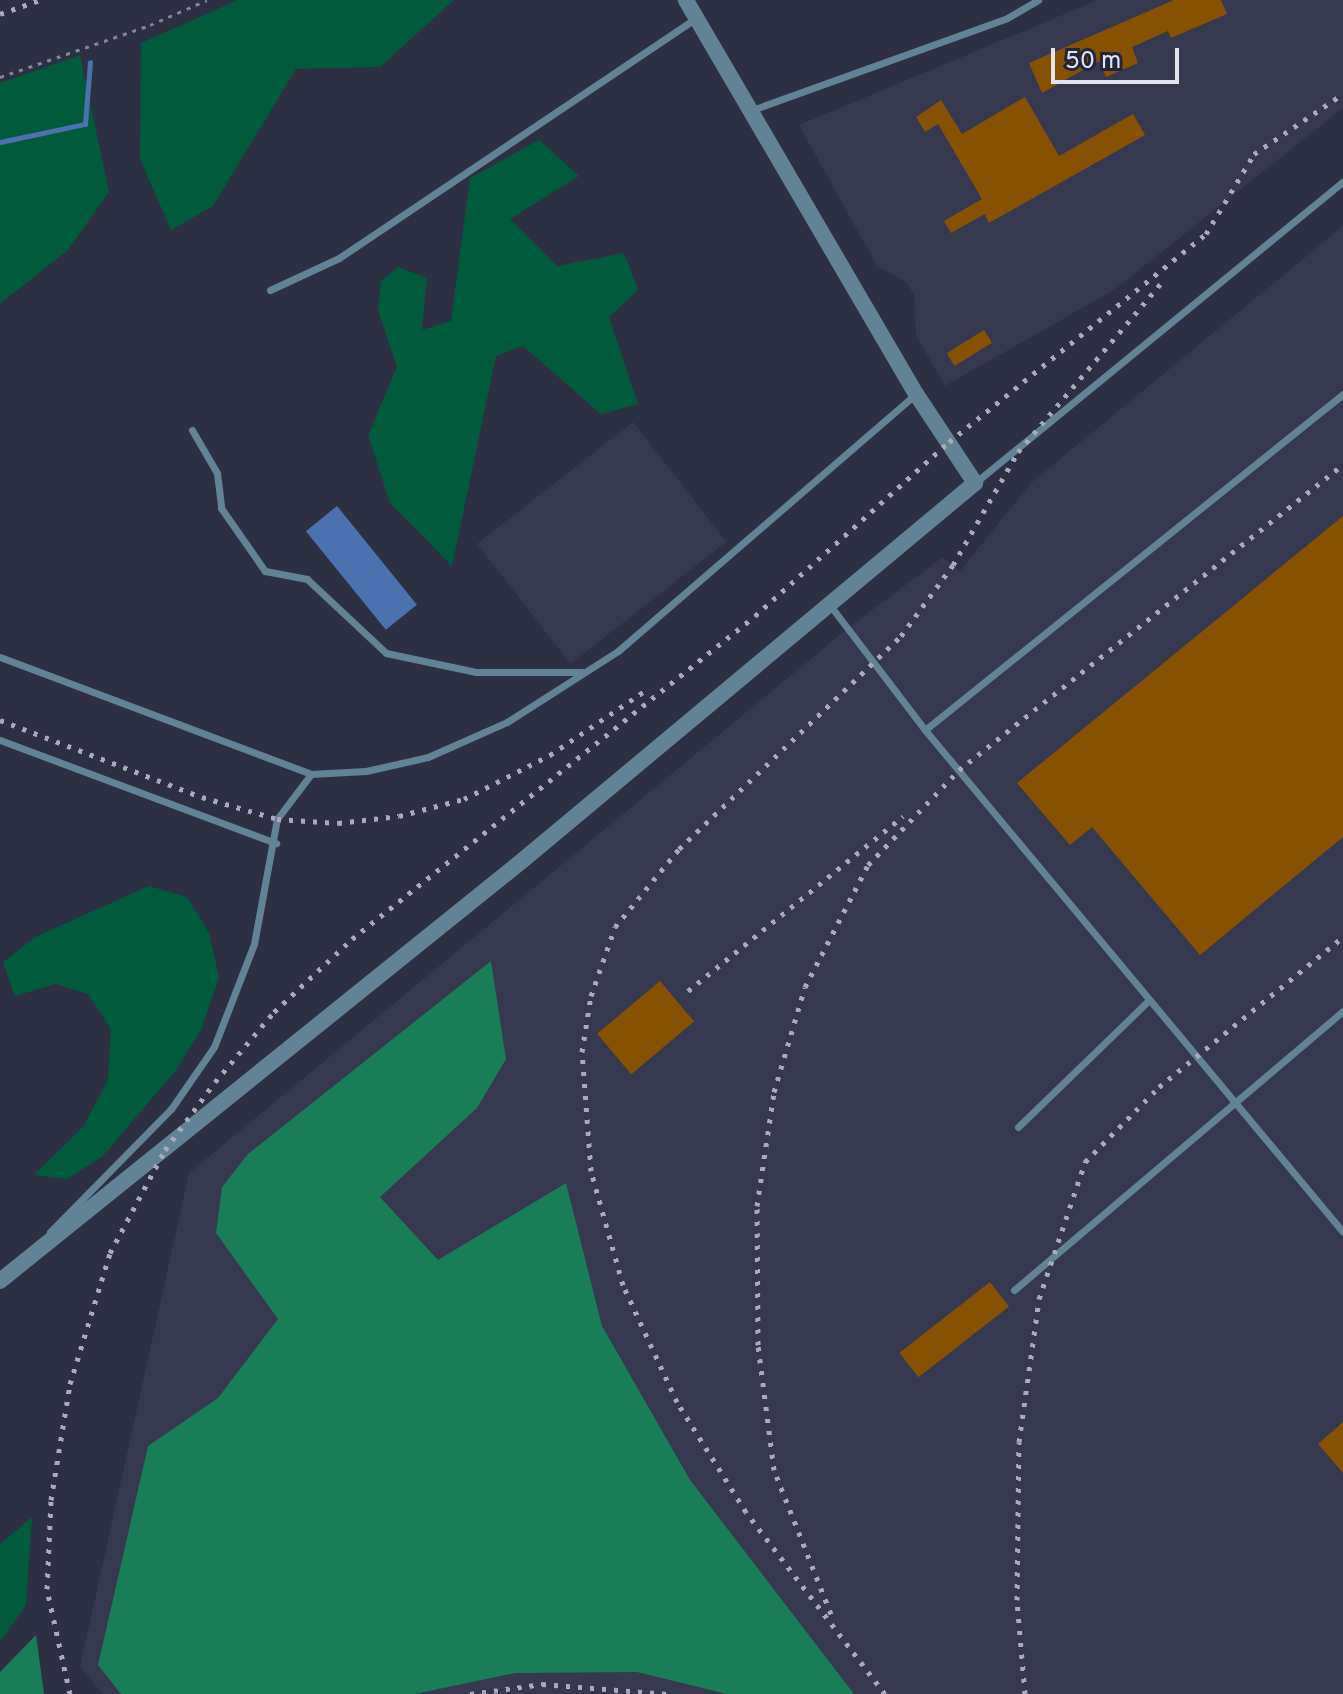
<!DOCTYPE html>
<style>
body{margin:0}
#map{position:relative;width:1343px;height:1694px;overflow:hidden;background:#2d3042;font-family:Overpass,sans-serif}
div>[style]{position:absolute}
.built>*{inset:0;background:#363850;transform-origin:0 0}
.green>*{inset:0;background:#015a3c}
.forest>*{inset:0;background:#197d57}
.water>*{inset:0;background:#4c71af;transform-origin:0 0}
.stream>*{height:5px;margin:-2.5px;padding:0 2.5px;transform-origin:2.5px;border-radius:2.5px;background:#4c71af}
.building>*{inset:0;background:#865201;transform-origin:0 0}
.path>*{height:3px;margin-top:-1.5px;transform-origin:0;background:repeating-linear-gradient(90deg,#838594 0 4px,transparent 0 10px)}
.service>*{height:7px;margin:-3.5px;padding:0 3.5px;transform-origin:3.5px;border-radius:3.5px;background:#628396}
.tertiary>*{height:16px;margin:-8px;padding:0 8px;transform-origin:8px;border-radius:8px;background:#628396}
.rail>*{height:5px;margin-top:-2.5px;transform-origin:0;background:repeating-linear-gradient(90deg,#a9abb9 0 4px,transparent 0 12px)}
span{translate:-50% -50%;white-space:nowrap;text-align:center;line-height:1.15;-webkit-text-stroke:6px #232638;paint-order:stroke}
.scale{position:absolute;left:1051px;top:48px;width:128px;height:36px;box-sizing:border-box;border:4px solid #e1e3ef;border-top:0;padding-left:10px;font-size:24px;line-height:28px;white-space:nowrap;color:#e1e3ef;-webkit-text-stroke:6px #232638;paint-order:stroke}
</style>
<div id="map">
<div class="built">
<div style="clip-path:polygon(1098px 0,1343px 0,1343px 108px,1114px 290px,945px 386px,916px 335px,914px 295px,906px 282px,877px 266px,799px 125px)"></div>
<div style="clip-path:polygon(1343px 226px,1343px 1694px,103px 1694px,80px 1667px,189px 1173px,847px 629px,943px 557px,960px 571px,1031px 483px)"></div>
<div style="left:633px;top:422px;width:152px;height:198px;rotate:52deg"></div>
</div>
<div class="green">
<div style="clip-path:polygon(238px 0,454px 0,380px 67px,296px 69px,213px 206px,171px 230px,140px 159px,141px 43px)"></div>
<div style="clip-path:polygon(80px 55px,109px 192px,68px 250px,0 304px,0 83px)"></div>
<div style="clip-path:polygon(539px 140px,579px 176px,510px 219px,557px 266px,624px 253px,638px 290px,609px 317px,638px 404px,601px 414px,523px 346px,496px 356px,452px 566px,390px 503px,368px 435px,397px 367px,378px 310px,381px 281px,398px 267px,427px 278px,422px 330px,451px 321px,470px 178px)"></div>
<div style="clip-path:polygon(149px 886px,187px 897px,209px 933px,219px 977px,201px 1030px,176px 1070px,103px 1156px,67px 1179px,34px 1175px,83px 1127px,108px 1080px,111px 1029px,88px 994px,56px 984px,15px 996px,3px 962px,37px 936px)"></div>
<div style="clip-path:polygon(32px 1517px,26px 1605px,0 1642px,0 1544px)"></div>
</div>
<div class="forest">
<div style="clip-path:polygon(491px 961px,506px 1059px,477px 1108px,380px 1197px,438px 1260px,566px 1183px,602px 1326px,690px 1480px,854px 1694px,727px 1694px,637px 1672px,515px 1673px,415px 1694px,121px 1694px,98px 1665px,148px 1446px,218px 1398px,278px 1319px,216px 1233px,222px 1187px,248px 1154px)"></div>
<div style="clip-path:polygon(36px 1635px,44px 1694px,0 1694px,0 1672px)"></div>
</div>
<div class="water">
<div style="left:337px;top:506px;width:127px;height:40px;rotate:51deg"></div>
</div>
<div class="stream">
<div style="left:0;top:142px;width:87px;rotate:-12deg"></div>
<div style="left:85px;top:124px;width:62px;rotate:-85.4deg"></div>
</div>
<div class="building">
<div style="clip-path:polygon(1174px 0,1221px 0,1227px 14px,1171px 38px,1168px 31px,1132px 47px,1138px 63px,1106px 77px,1099px 61px,1042px 93px,1029px 63px)"></div>
<div style="clip-path:polygon(1025px 97px,1059px 156px,1133px 114px,1145px 135px,989px 223px,985px 214px,951px 233px,944px 221px,982px 199px,938px 124px,925px 132px,916px 117px,941px 100px,962px 134px)"></div>
<div style="left:984px;top:330px;width:15px;height:44px;rotate:58deg"></div>
<div style="clip-path:polygon(1343px 516px,1343px 837px,1200px 955px,1092px 827px,1070px 845px,1017px 783px)"></div>
<div style="left:660px;top:981px;width:53px;height:82px;rotate:50deg"></div>
<div style="left:990px;top:1282px;width:31px;height:115px;rotate:52deg"></div>
<div style="clip-path:polygon(1343px 1422px,1343px 1473px,1318px 1444px)"></div>
</div>
<div class="path">
<div style="left:0;top:77px;width:159px;rotate:-19.1deg"></div>
<div style="left:150px;top:25px;width:62px;rotate:-23.7deg"></div>
</div>
<div class="service">
<div style="left:752px;top:110px;width:271px;rotate:-19.8deg"></div>
<div style="left:1007px;top:18px;width:36px;rotate:-30deg"></div>
<div style="left:270px;top:290px;width:76px;rotate:-24.9deg"></div>
<div style="left:339px;top:258px;width:429px;rotate:-33.9deg"></div>
<div style="left:1343px;top:394px;width:536px;rotate:141.21deg"></div>
<div style="left:925px;top:730px;width:653px;rotate:50.22deg"></div>
<div style="left:192px;top:430px;width:50px;rotate:59.8deg"></div>
<div style="left:217px;top:473px;width:35px;rotate:83deg"></div>
<div style="left:221px;top:508px;width:77px;rotate:55.1deg"></div>
<div style="left:265px;top:571px;width:43px;rotate:10.8deg"></div>
<div style="left:307px;top:579px;width:108px;rotate:43.1deg"></div>
<div style="left:386px;top:653px;width:92px;rotate:11.9deg"></div>
<div style="left:476px;top:672px;width:106px"></div>
<div style="left:976px;top:482px;width:474px;rotate:-39.3deg"></div>
<div style="left:829px;top:604px;width:158px;rotate:52.7deg"></div>
<div style="left:0;top:657px;width:332px;rotate:20.6deg"></div>
<div style="left:311px;top:774px;width:55px;rotate:-3.1deg"></div>
<div style="left:366px;top:771px;width:64px;rotate:-12.7deg"></div>
<div style="left:428px;top:757px;width:86px;rotate:-23.9deg"></div>
<div style="left:507px;top:722px;width:132px;rotate:-32.6deg"></div>
<div style="left:618px;top:651px;width:392px;rotate:-40.8deg"></div>
<div style="left:0;top:740px;width:295px;rotate:20.5deg"></div>
<div style="left:1018px;top:1127px;width:182px;rotate:-44.1deg"></div>
<div style="left:50px;top:1232px;width:173px;rotate:-45.5deg"></div>
<div style="left:171px;top:1109px;width:75px;rotate:-55.3deg"></div>
<div style="left:214px;top:1047px;width:110px;rotate:-68.8deg"></div>
<div style="left:254px;top:944px;width:127px;rotate:-79.6deg"></div>
<div style="left:277px;top:819px;width:56px;rotate:-52.9deg"></div>
<div style="left:1014px;top:1290px;width:431px;rotate:-40.3deg"></div>
</div>
<div class="tertiary">
<div style="left:0;top:1281px;width:671px;rotate:-38.83deg"></div>
<div style="left:523px;top:860px;width:589px;rotate:-39.83deg"></div>
<div style="left:975px;top:483px;width:107px;rotate:-123.5deg"></div>
<div style="left:916px;top:394px;width:456px;rotate:-120.3deg"></div>
</div>
<div class="rail">
<div style="left:0;top:14px;width:42px;rotate:-19.3deg"></div>
<div style="left:0;top:720px;width:216px;rotate:20.9deg"></div>
<div style="left:202px;top:797px;width:78px;rotate:16.3deg"></div>
<div style="left:277px;top:819px;width:61px;rotate:3.8deg"></div>
<div style="left:338px;top:823px;width:61px;rotate:-6.5deg"></div>
<div style="left:399px;top:816px;width:67px;rotate:-14.7deg"></div>
<div style="left:464px;top:799px;width:97px;rotate:-27.1deg"></div>
<div style="left:550px;top:755px;width:116px;rotate:-34.1deg"></div>
<div style="left:688px;top:991px;width:277px;rotate:-39.1deg"></div>
<div style="left:831px;top:1614px;width:155px;rotate:-111.6deg"></div>
<div style="left:774px;top:1470px;width:126px;rotate:-97.3deg"></div>
<div style="left:758px;top:1345px;width:139px;rotate:-90.4deg"></div>
<div style="left:757px;top:1206px;width:115px;rotate:-81.5deg"></div>
<div style="left:774px;top:1092px;width:109px;rotate:-73.6deg"></div>
<div style="left:805px;top:987px;width:137px;rotate:-62.7deg"></div>
<div style="left:868px;top:865px;width:132px;rotate:-46.2deg"></div>
<div style="left:959px;top:770px;width:490px;rotate:-38.5deg"></div>
<div style="left:70px;top:1694px;width:107px;rotate:-102.4deg"></div>
<div style="left:47px;top:1589px;width:89px;rotate:-87.4deg"></div>
<div style="left:51px;top:1500px;width:118px;rotate:-80.7deg"></div>
<div style="left:70px;top:1384px;width:137px;rotate:-73deg"></div>
<div style="left:110px;top:1253px;width:117px;rotate:-61.9deg"></div>
<div style="left:165px;top:1150px;width:84px;rotate:-53.7deg"></div>
<div style="left:215px;top:1082px;width:92px;rotate:-49.9deg"></div>
<div style="left:274px;top:1012px;width:107px;rotate:-43.1deg"></div>
<div style="left:352px;top:939px;width:516px;rotate:-38.71deg"></div>
<div style="left:755px;top:616px;width:261px;rotate:-41.9deg"></div>
<div style="left:949px;top:442px;width:331px;rotate:-39deg"></div>
<div style="left:1206px;top:234px;width:93px;rotate:-59deg"></div>
<div style="left:1254px;top:154px;width:107px;rotate:-34deg"></div>
<div style="left:470px;top:1694px;width:73px;rotate:-7.9deg"></div>
<div style="left:542px;top:1684px;width:126px;rotate:4.5deg"></div>
<div style="left:885px;top:1694px;width:229px;rotate:-127.4deg"></div>
<div style="left:746px;top:1512px;width:130px;rotate:-122.1deg"></div>
<div style="left:677px;top:1402px;width:129px;rotate:-114.8deg"></div>
<div style="left:623px;top:1285px;width:118px;rotate:-105.7deg"></div>
<div style="left:591px;top:1171px;width:119px;rotate:-94.3deg"></div>
<div style="left:582px;top:1052px;width:57px;rotate:-80.9deg"></div>
<div style="left:591px;top:996px;width:73px;rotate:-70.8deg"></div>
<div style="left:615px;top:927px;width:101px;rotate:-50.6deg"></div>
<div style="left:679px;top:849px;width:308px;rotate:-43.8deg"></div>
<div style="left:901px;top:636px;width:88px;rotate:-53.8deg"></div>
<div style="left:953px;top:565px;width:130px;rotate:-60.1deg"></div>
<div style="left:1018px;top:452px;width:223px;rotate:-49.7deg"></div>
<div style="left:1025px;top:1694px;width:94px;rotate:-94.9deg"></div>
<div style="left:1017px;top:1600px;width:158px;rotate:-89.3deg"></div>
<div style="left:1019px;top:1442px;width:144px;rotate:-82deg"></div>
<div style="left:1039px;top:1299px;width:145px;rotate:-71.4deg"></div>
<div style="left:1085px;top:1162px;width:105px;rotate:-45.4deg"></div>
<div style="left:1159px;top:1087px;width:237px;rotate:-39.2deg"></div>
</div>
<div class="scale">50 m</div>
</div>
